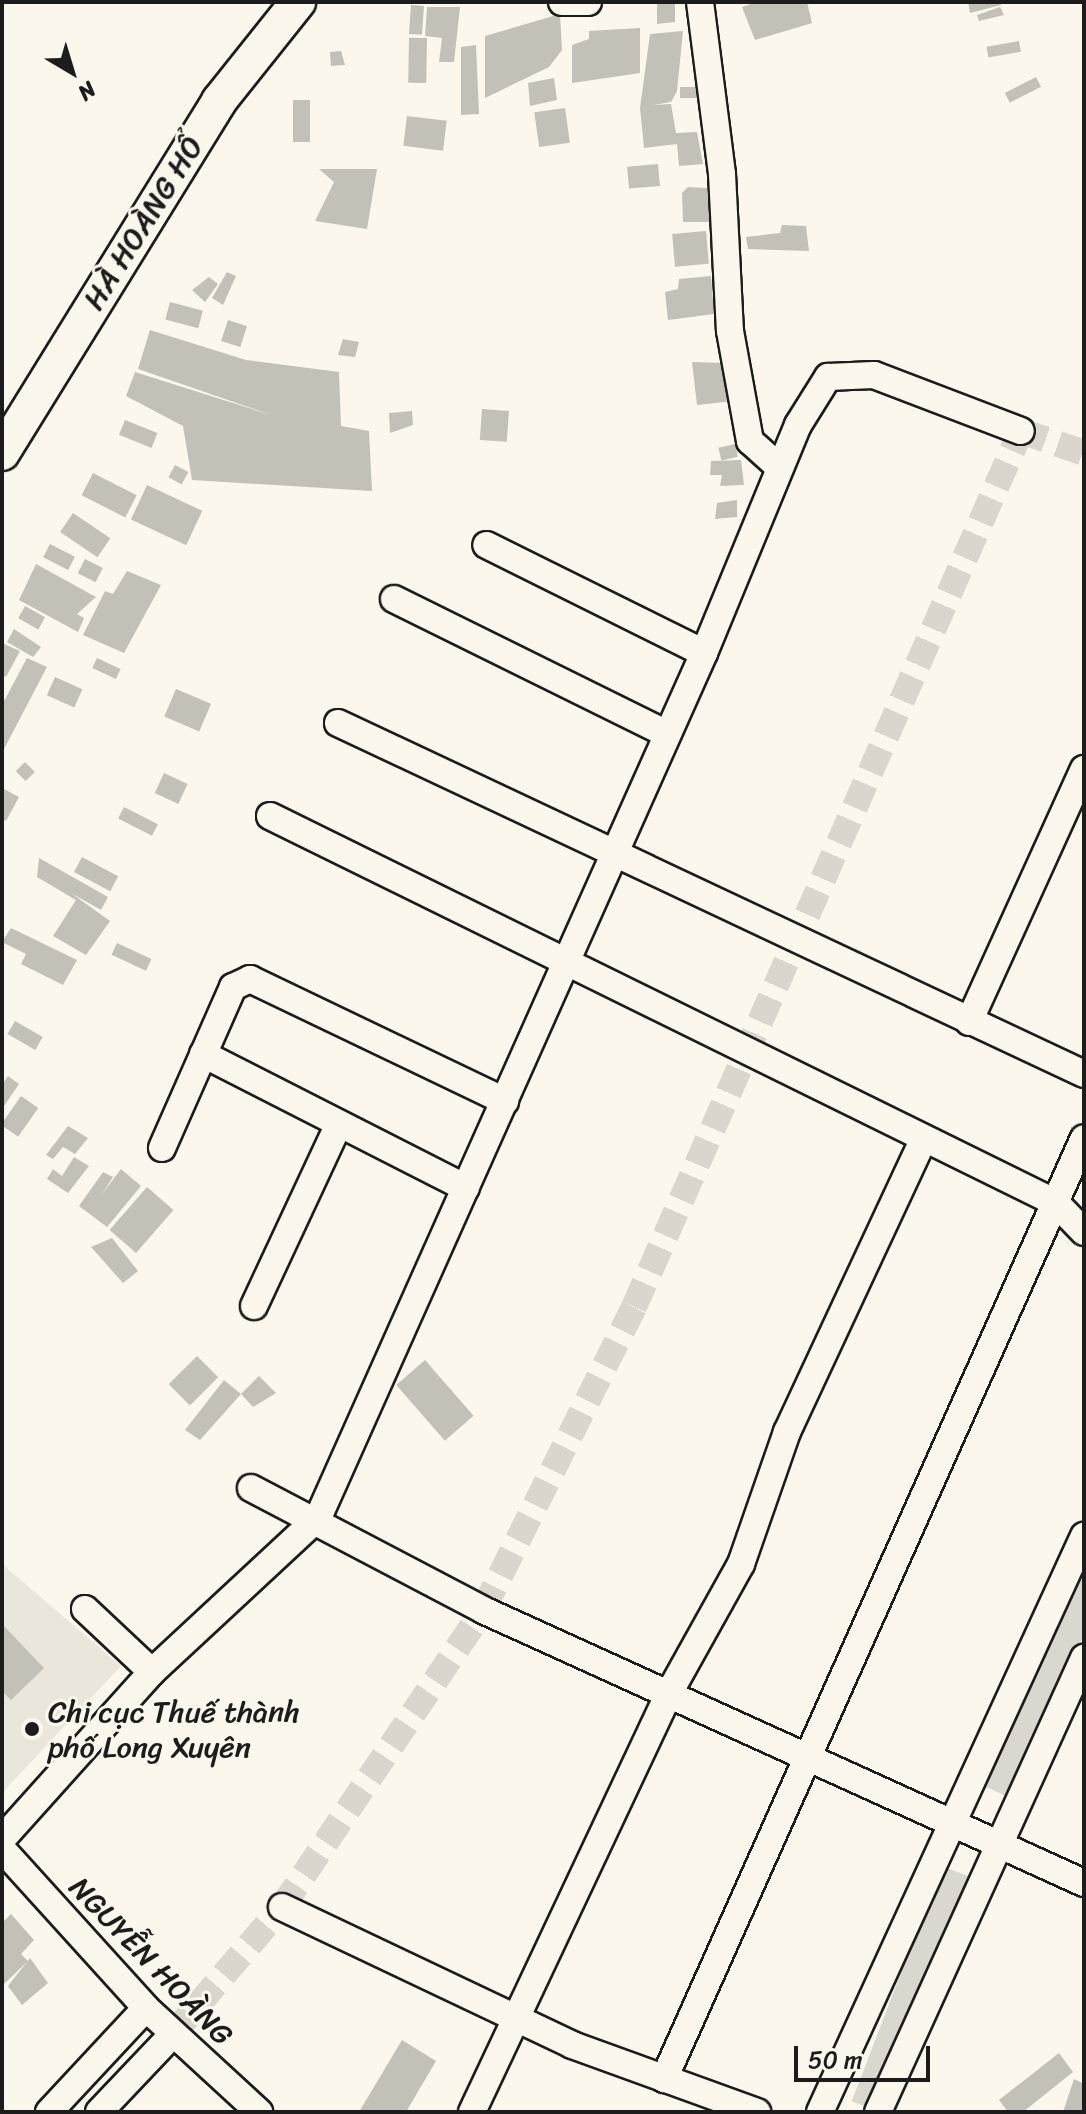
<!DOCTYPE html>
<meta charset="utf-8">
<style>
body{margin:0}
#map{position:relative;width:1086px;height:2114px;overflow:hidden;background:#fbf7ec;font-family:Sriracha,sans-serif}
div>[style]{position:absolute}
.built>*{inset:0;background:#eae6dc}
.green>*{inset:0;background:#dad7ce;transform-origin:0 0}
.building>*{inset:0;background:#c3c0b8;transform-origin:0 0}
.minor-tunnel>*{height:26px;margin-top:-13px;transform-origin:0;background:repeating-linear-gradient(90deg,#dad6cd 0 26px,transparent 0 39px)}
.roads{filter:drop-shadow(2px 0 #1c1c1c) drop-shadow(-2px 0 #1c1c1c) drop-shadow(0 2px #1c1c1c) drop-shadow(0 -2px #1c1c1c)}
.minor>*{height:26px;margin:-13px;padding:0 13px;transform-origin:13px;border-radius:13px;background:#fbf7ec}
.major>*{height:34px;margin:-17px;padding:0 17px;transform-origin:17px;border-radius:17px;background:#fbf7ec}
.dots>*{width:22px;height:22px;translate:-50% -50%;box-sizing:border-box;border:4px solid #fbf7ec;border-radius:50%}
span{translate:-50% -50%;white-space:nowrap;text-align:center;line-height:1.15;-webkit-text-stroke:6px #fbf7ec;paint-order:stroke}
.street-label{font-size:30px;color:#1c1c1c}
.poi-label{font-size:30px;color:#1c1c1c}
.left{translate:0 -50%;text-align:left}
.frame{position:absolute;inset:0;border:4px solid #1c1c1c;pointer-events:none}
.north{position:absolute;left:32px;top:32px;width:80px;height:80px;-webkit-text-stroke:6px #fbf7ec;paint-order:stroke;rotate:142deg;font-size:22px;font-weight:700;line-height:32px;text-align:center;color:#1c1c1c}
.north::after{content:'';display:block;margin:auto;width:28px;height:36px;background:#1c1c1c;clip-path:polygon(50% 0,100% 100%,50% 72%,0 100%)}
.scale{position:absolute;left:794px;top:2046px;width:136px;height:36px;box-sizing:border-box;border:4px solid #1c1c1c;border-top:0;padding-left:10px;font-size:24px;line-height:28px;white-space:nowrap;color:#1c1c1c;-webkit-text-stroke:6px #fbf7ec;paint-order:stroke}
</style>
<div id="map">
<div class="built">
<div style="clip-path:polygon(2px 1564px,121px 1666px,2px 1793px)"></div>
</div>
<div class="green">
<div style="clip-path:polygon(1084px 1557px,1084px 1635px,1008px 1797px,980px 1784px)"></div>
<div style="left:942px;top:1866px;width:30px;height:252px;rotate:21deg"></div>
</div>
<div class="building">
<div style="clip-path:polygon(669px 2px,675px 2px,675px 22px,657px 24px,657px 4px)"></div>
<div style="clip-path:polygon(757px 2px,807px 2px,812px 23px,755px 40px,742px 7px)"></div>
<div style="clip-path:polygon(968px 2px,1000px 2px,1001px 5px,970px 13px)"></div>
<div style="left:411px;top:5px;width:13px;height:29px;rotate:4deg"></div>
<div style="clip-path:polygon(427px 7px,460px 7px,454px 62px,439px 62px,442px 38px,425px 36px)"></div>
<div style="clip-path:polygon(1000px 7px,1004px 15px,979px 21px,977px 15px)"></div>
<div style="clip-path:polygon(560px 14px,562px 50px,549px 67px,485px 98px,485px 36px)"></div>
<div style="clip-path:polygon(640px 28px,640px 73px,572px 83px,572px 45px,589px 39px,589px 31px)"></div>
<div style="clip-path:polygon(683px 31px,677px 91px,671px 102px,653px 105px,671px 104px,676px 133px,697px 132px,703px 164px,679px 166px,677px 144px,644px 148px,640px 108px,650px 34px)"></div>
<div style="left:427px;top:38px;width:45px;height:18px;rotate:91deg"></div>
<div style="left:1019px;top:41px;width:11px;height:33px;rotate:80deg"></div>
<div style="clip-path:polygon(476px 45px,479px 114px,461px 115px,461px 47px)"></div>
<div style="clip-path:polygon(341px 51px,345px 65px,331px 66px,330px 52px)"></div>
<div style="left:1036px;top:77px;width:11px;height:35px;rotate:63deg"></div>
<div style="clip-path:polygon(554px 78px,557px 100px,530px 106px,528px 83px)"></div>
<div style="left:702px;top:87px;width:11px;height:22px;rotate:90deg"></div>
<div style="left:293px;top:100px;width:17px;height:42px"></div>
<div style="left:565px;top:108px;width:35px;height:31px;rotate:82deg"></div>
<div style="left:407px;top:116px;width:40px;height:30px;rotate:7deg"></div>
<div style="left:658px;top:164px;width:22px;height:31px;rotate:85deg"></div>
<div style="clip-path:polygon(319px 169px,377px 169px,367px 229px,315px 221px,334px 182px)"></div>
<div style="clip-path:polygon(688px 187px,707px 188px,711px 222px,683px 222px,682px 193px)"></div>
<div style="clip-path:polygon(782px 225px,806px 226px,809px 251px,748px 249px,746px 237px,780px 233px)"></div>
<div style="left:706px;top:231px;width:33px;height:34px;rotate:85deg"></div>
<div style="clip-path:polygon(227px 272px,236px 276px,223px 305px,212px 298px)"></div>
<div style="clip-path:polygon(711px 276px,714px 314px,668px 320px,665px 292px,678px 289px,679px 279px)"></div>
<div style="clip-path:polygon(209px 277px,218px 284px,205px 302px,192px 290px)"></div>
<div style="left:170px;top:302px;width:34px;height:18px;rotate:15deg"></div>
<div style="left:228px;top:320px;width:20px;height:22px;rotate:18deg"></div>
<div style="clip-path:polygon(150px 330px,246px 360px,339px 372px,341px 426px,369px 431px,372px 491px,192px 480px,183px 426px,126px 396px,135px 372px,271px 415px,138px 369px)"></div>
<div style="clip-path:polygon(343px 339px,359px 342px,355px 357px,338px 355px)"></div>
<div style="clip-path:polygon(692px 362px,725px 363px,734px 401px,697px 405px)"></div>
<div style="left:482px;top:409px;width:27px;height:31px;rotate:4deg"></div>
<div style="clip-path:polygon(412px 411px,413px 425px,390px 433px,389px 413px)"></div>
<div style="left:125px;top:420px;width:35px;height:16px;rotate:22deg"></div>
<div style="left:735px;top:444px;width:13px;height:17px;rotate:77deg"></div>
<div style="clip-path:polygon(741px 460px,744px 485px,720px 486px,722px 475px,710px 475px,711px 461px)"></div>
<div style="left:175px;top:465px;width:15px;height:14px;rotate:28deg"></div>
<div style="left:93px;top:473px;width:49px;height:25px;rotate:27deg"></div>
<div style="left:147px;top:485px;width:61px;height:38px;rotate:25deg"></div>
<div style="clip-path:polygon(737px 500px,737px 517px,715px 519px,717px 503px)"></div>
<div style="left:73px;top:513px;width:45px;height:23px;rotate:34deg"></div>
<div style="left:50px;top:544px;width:28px;height:15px;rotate:27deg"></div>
<div style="left:85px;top:559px;width:20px;height:16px;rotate:27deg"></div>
<div style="clip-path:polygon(36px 564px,96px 597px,77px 614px,84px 618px,78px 632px,19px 600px)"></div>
<div style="clip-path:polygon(127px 571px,161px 585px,124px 653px,83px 635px,105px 591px,113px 594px)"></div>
<div style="left:25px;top:606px;width:23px;height:14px;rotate:29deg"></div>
<div style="clip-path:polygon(14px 629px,41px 647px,33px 657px,7px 642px)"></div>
<div style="clip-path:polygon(2px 643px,20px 651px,6px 677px,2px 674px)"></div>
<div style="clip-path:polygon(27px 658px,47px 667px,4px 749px,2px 705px)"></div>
<div style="left:97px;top:658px;width:26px;height:11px;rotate:25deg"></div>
<div style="left:55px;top:677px;width:30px;height:20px;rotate:24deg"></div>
<div style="left:176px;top:689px;width:38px;height:30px;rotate:23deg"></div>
<div style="left:25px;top:762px;width:14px;height:13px;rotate:45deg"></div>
<div style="left:164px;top:773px;width:26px;height:22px;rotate:25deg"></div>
<div style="clip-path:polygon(2px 788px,19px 797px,6px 821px,2px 818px)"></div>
<div style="left:124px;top:807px;width:38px;height:13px;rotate:27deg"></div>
<div style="left:82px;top:857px;width:41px;height:17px;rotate:28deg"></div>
<div style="clip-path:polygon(39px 858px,108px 897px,101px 910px,71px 893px,110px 921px,86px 955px,53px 936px,76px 900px,37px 877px)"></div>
<div style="clip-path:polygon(11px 928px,77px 960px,63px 985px,21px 964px,26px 954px,2px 942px)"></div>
<div style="left:117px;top:943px;width:38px;height:13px;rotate:25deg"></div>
<div style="left:15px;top:1021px;width:32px;height:15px;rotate:30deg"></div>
<div style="clip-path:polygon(8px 1076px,19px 1084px,2px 1109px,2px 1085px)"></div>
<div style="left:21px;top:1096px;width:21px;height:35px;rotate:35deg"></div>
<div style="clip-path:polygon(68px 1126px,88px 1138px,75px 1154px,63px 1147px,53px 1159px,46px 1155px)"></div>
<div style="clip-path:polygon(74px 1157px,89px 1166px,68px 1193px,47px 1179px,53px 1169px,62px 1176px)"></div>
<div style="clip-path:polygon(121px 1169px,141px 1186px,107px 1227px,79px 1206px,103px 1172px,113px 1177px,102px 1194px)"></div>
<div style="left:147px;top:1187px;width:35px;height:57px;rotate:41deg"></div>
<div style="clip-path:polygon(112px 1238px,138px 1271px,123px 1283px,91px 1247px)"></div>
<div style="left:197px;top:1356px;width:30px;height:40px;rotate:45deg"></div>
<div style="left:425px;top:1360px;width:74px;height:38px;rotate:49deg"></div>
<div style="clip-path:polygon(259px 1376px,276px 1393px,253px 1407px,241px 1394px)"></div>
<div style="clip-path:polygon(224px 1380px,241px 1394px,200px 1440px,185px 1430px)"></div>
<div style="clip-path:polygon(2px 1624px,44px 1668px,11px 1700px,2px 1691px)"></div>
<div style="clip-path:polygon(11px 1914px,34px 1940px,21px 1954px,28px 1961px,2px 1986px,2px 1923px)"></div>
<div style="clip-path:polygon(30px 1958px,48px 1983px,22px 2005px,8px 1986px)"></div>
<div style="clip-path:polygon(402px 2040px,436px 2061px,406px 2112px,359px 2112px)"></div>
<div style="clip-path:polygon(1059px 2053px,1073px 2072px,1023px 2112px,1008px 2112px,999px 2100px)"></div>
<div style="clip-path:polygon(1074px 2079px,1084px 2084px,1084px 2112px,1063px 2112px)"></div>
</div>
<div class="minor-tunnel">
<div style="left:173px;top:2034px;width:167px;rotate:-49.4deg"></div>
<div style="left:282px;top:1907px;width:359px;rotate:-55.9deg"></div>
<div style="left:483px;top:1610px;width:339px;rotate:-63.5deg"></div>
<div style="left:634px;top:1307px;width:958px;rotate:-66.17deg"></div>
<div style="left:1021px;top:431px;width:67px;rotate:19.2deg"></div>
</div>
<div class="roads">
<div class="minor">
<div style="left:562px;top:2px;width:26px"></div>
<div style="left:700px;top:2px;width:173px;rotate:82.7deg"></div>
<div style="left:722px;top:174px;width:157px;rotate:87.1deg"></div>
<div style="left:730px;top:331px;width:112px;rotate:79.7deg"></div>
<div style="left:750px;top:441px;width:40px;rotate:42deg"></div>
<div style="left:394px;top:599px;width:305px;rotate:26.3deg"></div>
<div style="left:704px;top:653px;width:247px;rotate:-67.6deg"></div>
<div style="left:798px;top:425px;width:57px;rotate:-58deg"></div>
<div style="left:828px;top:377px;width:46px;rotate:-2.5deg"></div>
<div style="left:874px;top:375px;width:157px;rotate:20.9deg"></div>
<div style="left:338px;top:723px;width:824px;rotate:25.2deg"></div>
<div style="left:270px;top:816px;width:876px;rotate:26.21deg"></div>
<div style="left:1056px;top:1203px;width:40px;rotate:46deg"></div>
<div style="left:969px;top:1022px;width:278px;rotate:-65.6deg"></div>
<div style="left:203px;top:1054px;width:295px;rotate:27deg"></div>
<div style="left:162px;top:1148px;width:176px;rotate:-66.2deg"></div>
<div style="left:233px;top:987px;width:19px;rotate:-25deg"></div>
<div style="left:250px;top:979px;width:283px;rotate:25.6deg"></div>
<div style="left:254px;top:1306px;width:201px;rotate:-65deg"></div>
<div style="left:251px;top:1488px;width:262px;rotate:27.7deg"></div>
<div style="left:483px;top:1610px;width:660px;rotate:24.43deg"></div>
<div style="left:85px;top:1609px;width:92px;rotate:43.2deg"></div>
<div style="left:2px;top:1839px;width:224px;rotate:-48.1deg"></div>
<div style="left:152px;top:1672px;width:226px;rotate:-42.9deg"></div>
<div style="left:318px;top:1518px;width:947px;rotate:-65.95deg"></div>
<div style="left:704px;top:653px;width:243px;rotate:-153.6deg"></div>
<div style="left:2px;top:1849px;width:215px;rotate:47.8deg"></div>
<div style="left:146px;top:2008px;width:154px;rotate:42.6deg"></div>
<div style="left:282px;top:1907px;width:321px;rotate:25.4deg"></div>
<div style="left:572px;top:2045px;width:197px;rotate:19.9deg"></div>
<div style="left:664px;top:2079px;width:1030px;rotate:-65.95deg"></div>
<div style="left:49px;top:2112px;width:142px;rotate:-47deg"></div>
<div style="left:99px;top:2112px;width:108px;rotate:-46.5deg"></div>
<div style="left:472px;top:2112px;width:461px;rotate:-64.8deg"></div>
<div style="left:668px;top:1695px;width:150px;rotate:-60.9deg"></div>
<div style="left:741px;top:1564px;width:140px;rotate:-70.8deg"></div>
<div style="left:787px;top:1432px;width:321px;rotate:-65deg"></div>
<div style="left:820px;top:2112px;width:634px;rotate:-65.38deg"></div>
<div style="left:878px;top:2112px;width:499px;rotate:-65.6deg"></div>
</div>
<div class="major">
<div style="left:2px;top:453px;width:414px;rotate:-58.3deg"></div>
<div style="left:219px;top:101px;width:127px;rotate:-51.4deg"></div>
</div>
</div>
<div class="dots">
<div style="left:32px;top:1729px;background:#1c1c1c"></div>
</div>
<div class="street-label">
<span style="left:143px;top:223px;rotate:-58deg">HÀ HOÀNG HỔ</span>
<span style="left:151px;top:1961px;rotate:46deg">NGUYỄN HOÀNG</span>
</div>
<div class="poi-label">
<span class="left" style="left:48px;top:1729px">Chi cục Thuế thành<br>phố Long Xuyên</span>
</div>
<div class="frame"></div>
<div class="north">N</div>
<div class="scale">50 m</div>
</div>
